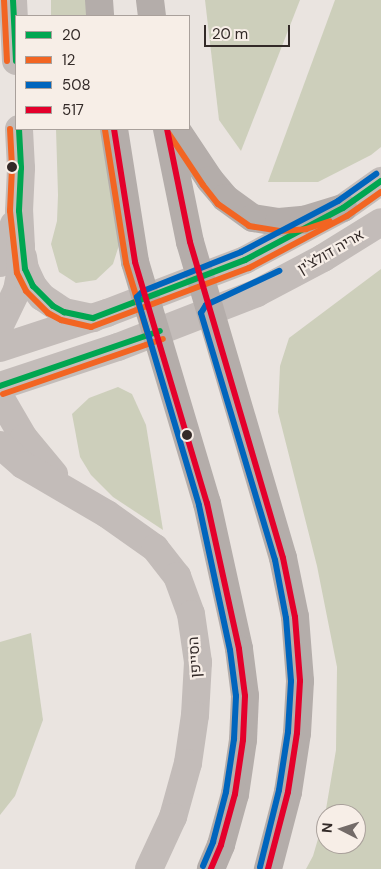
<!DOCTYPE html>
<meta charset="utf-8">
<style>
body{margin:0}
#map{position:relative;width:381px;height:869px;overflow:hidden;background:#eae4e0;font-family:"DM Sans",Heebo,sans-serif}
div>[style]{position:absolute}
.green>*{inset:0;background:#cdcfbb;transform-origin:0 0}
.minor>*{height:28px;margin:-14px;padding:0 14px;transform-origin:14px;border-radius:14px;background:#c3bcb9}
.tertiary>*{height:28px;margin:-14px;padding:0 14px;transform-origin:14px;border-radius:14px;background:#c3bcb9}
.secondary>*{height:28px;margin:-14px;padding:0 14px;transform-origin:14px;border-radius:14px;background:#b4adaa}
.bus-1>*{height:6px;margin:-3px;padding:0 3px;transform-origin:3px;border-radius:3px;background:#00a651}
.bus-2>*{height:6px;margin:-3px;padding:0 3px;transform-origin:3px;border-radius:3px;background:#f26522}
.bus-3>*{height:6px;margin:-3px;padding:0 3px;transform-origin:3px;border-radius:3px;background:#0065bd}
.bus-4>*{height:6px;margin:-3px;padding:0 3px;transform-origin:3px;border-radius:3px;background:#e4002b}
.dots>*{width:14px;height:14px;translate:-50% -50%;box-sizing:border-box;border:2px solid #f7eee7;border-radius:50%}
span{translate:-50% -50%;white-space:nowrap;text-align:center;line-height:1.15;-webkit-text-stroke:4.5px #f7eee7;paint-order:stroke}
.street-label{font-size:15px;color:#332a28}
.legend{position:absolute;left:15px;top:15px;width:175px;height:115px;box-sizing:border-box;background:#f7eee7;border:1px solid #a9a09b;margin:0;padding:6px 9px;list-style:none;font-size:15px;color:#332a28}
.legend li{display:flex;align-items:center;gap:10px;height:25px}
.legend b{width:25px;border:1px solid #a9a09b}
.north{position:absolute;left:316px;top:804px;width:50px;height:50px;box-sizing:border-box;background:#f7eee7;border:1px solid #a9a09b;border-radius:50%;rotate:275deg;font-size:14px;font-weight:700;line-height:20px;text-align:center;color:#332a28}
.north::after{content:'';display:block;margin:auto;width:18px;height:22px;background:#736b68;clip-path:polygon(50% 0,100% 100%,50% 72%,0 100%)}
.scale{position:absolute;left:204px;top:25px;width:86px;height:22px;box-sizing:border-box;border:2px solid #332a28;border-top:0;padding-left:6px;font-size:15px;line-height:18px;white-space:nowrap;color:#332a28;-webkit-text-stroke:4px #f7eee7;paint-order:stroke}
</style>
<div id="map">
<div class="green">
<div style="left:51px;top:0;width:36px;height:16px"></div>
<div style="clip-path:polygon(205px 0,300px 0,241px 151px,219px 120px)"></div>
<div style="clip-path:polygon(335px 0,381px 0,381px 147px,371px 155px,318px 182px,268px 182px)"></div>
<div style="clip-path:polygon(56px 129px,103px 129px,120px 242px,113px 264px,96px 280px,76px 283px,59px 272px,51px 244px,57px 221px,58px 195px)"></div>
<div style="clip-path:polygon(evenodd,381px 269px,381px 869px,306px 869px,313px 856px,325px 815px,336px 750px,337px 667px,317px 566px,278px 412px,280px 366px,289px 338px,381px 269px,326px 814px,356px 814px,356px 844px,326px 844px,326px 814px)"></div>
<div style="clip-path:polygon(118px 387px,132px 394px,146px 425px,163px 530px,113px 497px,91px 475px,80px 457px,72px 414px,89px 398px)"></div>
<div style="clip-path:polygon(31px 633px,43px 720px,15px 796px,0 815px,0 642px)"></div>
</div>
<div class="minor">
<div style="left:0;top:397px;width:48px;rotate:59.7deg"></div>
<div style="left:24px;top:438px;width:47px;rotate:50.2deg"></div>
<div style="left:0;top:445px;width:30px;rotate:41deg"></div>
<div style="left:23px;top:465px;width:97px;rotate:30.3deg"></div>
<div style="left:107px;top:514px;width:59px;rotate:35.3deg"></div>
<div style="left:155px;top:548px;width:36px;rotate:52deg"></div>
<div style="left:177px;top:576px;width:40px;rotate:69.8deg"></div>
<div style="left:191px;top:614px;width:49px;rotate:81.7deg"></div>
<div style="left:198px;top:662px;width:53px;rotate:93.2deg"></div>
<div style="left:195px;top:715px;width:49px;rotate:98.3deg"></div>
<div style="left:188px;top:763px;width:56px;rotate:105.5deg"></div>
<div style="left:173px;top:817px;width:57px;rotate:114.8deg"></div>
</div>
<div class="tertiary">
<div style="left:13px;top:0;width:61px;rotate:87.2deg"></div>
<div style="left:23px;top:257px;width:12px;rotate:81deg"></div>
<div style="left:25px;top:269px;width:19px;rotate:65deg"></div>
<div style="left:33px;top:286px;width:14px;rotate:51deg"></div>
<div style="left:42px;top:297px;width:27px;rotate:34deg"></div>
<div style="left:64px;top:312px;width:30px;rotate:12deg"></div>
<div style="left:0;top:263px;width:41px;rotate:-70.3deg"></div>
<div style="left:0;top:325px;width:39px;rotate:-64deg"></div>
<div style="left:17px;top:290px;width:16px;rotate:-79deg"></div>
<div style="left:20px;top:274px;width:27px;rotate:-88deg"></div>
<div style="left:21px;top:247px;width:36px;rotate:-93deg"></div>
<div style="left:19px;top:211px;width:43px;rotate:-87.3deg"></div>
<div style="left:21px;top:168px;width:39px;rotate:-93deg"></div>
<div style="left:0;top:348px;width:113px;rotate:-18.1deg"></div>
<div style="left:107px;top:313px;width:148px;rotate:-21deg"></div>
<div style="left:245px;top:260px;width:111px;rotate:-28deg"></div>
<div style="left:343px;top:208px;width:47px;rotate:-35.4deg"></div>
<div style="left:0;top:386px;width:124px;rotate:-18.3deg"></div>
<div style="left:118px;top:347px;width:149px;rotate:-21.2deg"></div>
<div style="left:257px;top:293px;width:75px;rotate:-27.9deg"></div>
<div style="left:323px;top:258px;width:68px;rotate:-31.8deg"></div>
</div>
<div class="secondary">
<div style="left:99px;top:0;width:16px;rotate:86deg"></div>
<div style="left:150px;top:0;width:16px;rotate:83deg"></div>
<div style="left:114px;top:129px;width:135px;rotate:81deg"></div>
<div style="left:135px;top:262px;width:252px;rotate:73.4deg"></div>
<div style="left:207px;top:503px;width:149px;rotate:77.6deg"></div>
<div style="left:239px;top:649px;width:47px;rotate:82.7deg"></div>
<div style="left:245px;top:696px;width:44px;rotate:92.6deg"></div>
<div style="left:243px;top:740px;width:55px;rotate:98.4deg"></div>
<div style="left:235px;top:794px;width:53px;rotate:105.4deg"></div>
<div style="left:221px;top:845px;width:26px;rotate:113deg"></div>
<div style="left:167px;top:129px;width:115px;rotate:78.5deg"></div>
<div style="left:190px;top:242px;width:329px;rotate:73.6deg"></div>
<div style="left:283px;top:558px;width:60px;rotate:78.5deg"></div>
<div style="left:295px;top:617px;width:64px;rotate:85.5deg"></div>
<div style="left:300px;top:681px;width:52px;rotate:93.3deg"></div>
<div style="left:297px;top:733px;width:60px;rotate:98.7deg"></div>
<div style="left:288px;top:792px;width:80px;rotate:104.6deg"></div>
<div style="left:176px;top:129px;width:61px;rotate:56.3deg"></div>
<div style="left:210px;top:180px;width:23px;rotate:50deg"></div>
<div style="left:225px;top:198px;width:34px;rotate:36deg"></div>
<div style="left:253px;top:218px;width:26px;rotate:9deg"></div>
<div style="left:279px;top:222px;width:25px;rotate:-5deg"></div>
<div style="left:304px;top:220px;width:41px;rotate:-17.1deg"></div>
</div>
<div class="bus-1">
<div style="left:13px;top:0;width:61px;rotate:87.2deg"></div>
<div style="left:19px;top:129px;width:39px;rotate:87deg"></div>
<div style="left:21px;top:168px;width:43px;rotate:92.7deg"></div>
<div style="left:19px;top:211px;width:58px;rotate:84.1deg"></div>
<div style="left:25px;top:269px;width:19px;rotate:65deg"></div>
<div style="left:33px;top:286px;width:28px;rotate:45deg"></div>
<div style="left:53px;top:306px;width:13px;rotate:29deg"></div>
<div style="left:64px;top:312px;width:30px;rotate:12deg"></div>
<div style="left:93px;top:318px;width:163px;rotate:-20.9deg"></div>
<div style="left:245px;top:260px;width:111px;rotate:-28deg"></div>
<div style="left:343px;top:208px;width:47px;rotate:-35.4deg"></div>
<div style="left:0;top:386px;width:169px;rotate:-19deg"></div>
</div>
<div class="bus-2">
<div style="left:4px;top:0;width:61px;rotate:87.2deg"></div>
<div style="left:10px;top:129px;width:39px;rotate:87deg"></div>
<div style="left:12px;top:168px;width:43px;rotate:92.7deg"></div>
<div style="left:10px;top:211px;width:62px;rotate:83.6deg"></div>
<div style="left:17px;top:273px;width:20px;rotate:63deg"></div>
<div style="left:26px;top:291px;width:31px;rotate:45deg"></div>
<div style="left:48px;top:313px;width:15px;rotate:28deg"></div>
<div style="left:61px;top:320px;width:31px;rotate:13deg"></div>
<div style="left:91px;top:327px;width:169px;rotate:-20.5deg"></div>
<div style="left:249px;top:268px;width:111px;rotate:-28deg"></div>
<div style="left:347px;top:216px;width:42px;rotate:-35.2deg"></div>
<div style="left:105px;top:130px;width:135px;rotate:81deg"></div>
<div style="left:126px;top:263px;width:75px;rotate:73deg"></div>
<div style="left:169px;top:134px;width:61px;rotate:56.3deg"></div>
<div style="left:203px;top:185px;width:24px;rotate:52deg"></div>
<div style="left:218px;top:204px;width:38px;rotate:35deg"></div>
<div style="left:249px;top:226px;width:31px;rotate:9deg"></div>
<div style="left:280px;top:231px;width:26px;rotate:-4deg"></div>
<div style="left:306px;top:229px;width:25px;rotate:-18deg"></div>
<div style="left:3px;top:394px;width:169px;rotate:-19deg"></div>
</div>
<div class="bus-3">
<div style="left:203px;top:866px;width:26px;rotate:-67deg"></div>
<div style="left:213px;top:842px;width:52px;rotate:-75.4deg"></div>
<div style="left:226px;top:792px;width:54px;rotate:-81.4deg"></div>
<div style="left:234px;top:739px;width:43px;rotate:-87.3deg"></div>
<div style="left:236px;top:696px;width:46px;rotate:-97.4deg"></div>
<div style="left:230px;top:650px;width:148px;rotate:-102.1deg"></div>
<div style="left:199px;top:505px;width:217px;rotate:-106.6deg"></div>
<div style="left:137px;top:297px;width:8px;rotate:-45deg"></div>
<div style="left:143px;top:291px;width:105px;rotate:-21.7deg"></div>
<div style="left:241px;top:252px;width:110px;rotate:-27.7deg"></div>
<div style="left:338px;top:201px;width:47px;rotate:-35.4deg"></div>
<div style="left:260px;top:867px;width:79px;rotate:-76.1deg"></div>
<div style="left:279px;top:790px;width:59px;rotate:-81.2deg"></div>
<div style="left:288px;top:732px;width:51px;rotate:-86.6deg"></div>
<div style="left:291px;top:681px;width:63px;rotate:-94.5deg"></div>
<div style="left:286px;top:618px;width:59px;rotate:-100.7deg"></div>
<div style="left:275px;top:560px;width:258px;rotate:-106.7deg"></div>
<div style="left:201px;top:313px;width:9px;rotate:-58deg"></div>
<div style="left:206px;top:305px;width:81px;rotate:-25deg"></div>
</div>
<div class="bus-4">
<div style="left:114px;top:129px;width:135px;rotate:81deg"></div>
<div style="left:135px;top:262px;width:252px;rotate:73.4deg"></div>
<div style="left:207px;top:503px;width:149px;rotate:77.6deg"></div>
<div style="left:239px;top:649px;width:47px;rotate:82.7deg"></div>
<div style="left:245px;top:696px;width:44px;rotate:92.6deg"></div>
<div style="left:243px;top:740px;width:55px;rotate:98.4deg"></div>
<div style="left:235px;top:794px;width:53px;rotate:105.4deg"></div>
<div style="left:221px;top:845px;width:26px;rotate:113deg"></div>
<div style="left:167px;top:129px;width:115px;rotate:78.5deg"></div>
<div style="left:190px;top:242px;width:329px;rotate:73.6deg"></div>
<div style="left:283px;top:558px;width:60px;rotate:78.5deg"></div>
<div style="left:295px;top:617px;width:64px;rotate:85.5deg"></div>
<div style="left:300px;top:681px;width:52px;rotate:93.3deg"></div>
<div style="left:297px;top:733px;width:60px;rotate:98.7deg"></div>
<div style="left:288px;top:792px;width:80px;rotate:104.6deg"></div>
</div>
<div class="dots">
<div style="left:12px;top:167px;background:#332a28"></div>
<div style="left:187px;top:435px;background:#332a28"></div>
</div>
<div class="street-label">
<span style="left:331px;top:252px;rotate:-30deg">אריה דולצ'ין</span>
<span style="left:195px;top:657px;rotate:-94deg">הסייפן</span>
</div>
<ul class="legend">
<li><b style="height:6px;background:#00a651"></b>20</li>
<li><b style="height:6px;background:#f26522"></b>12</li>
<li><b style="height:6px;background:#0065bd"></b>508</li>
<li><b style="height:6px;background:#e4002b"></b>517</li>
</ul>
<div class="north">N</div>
<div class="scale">20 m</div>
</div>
